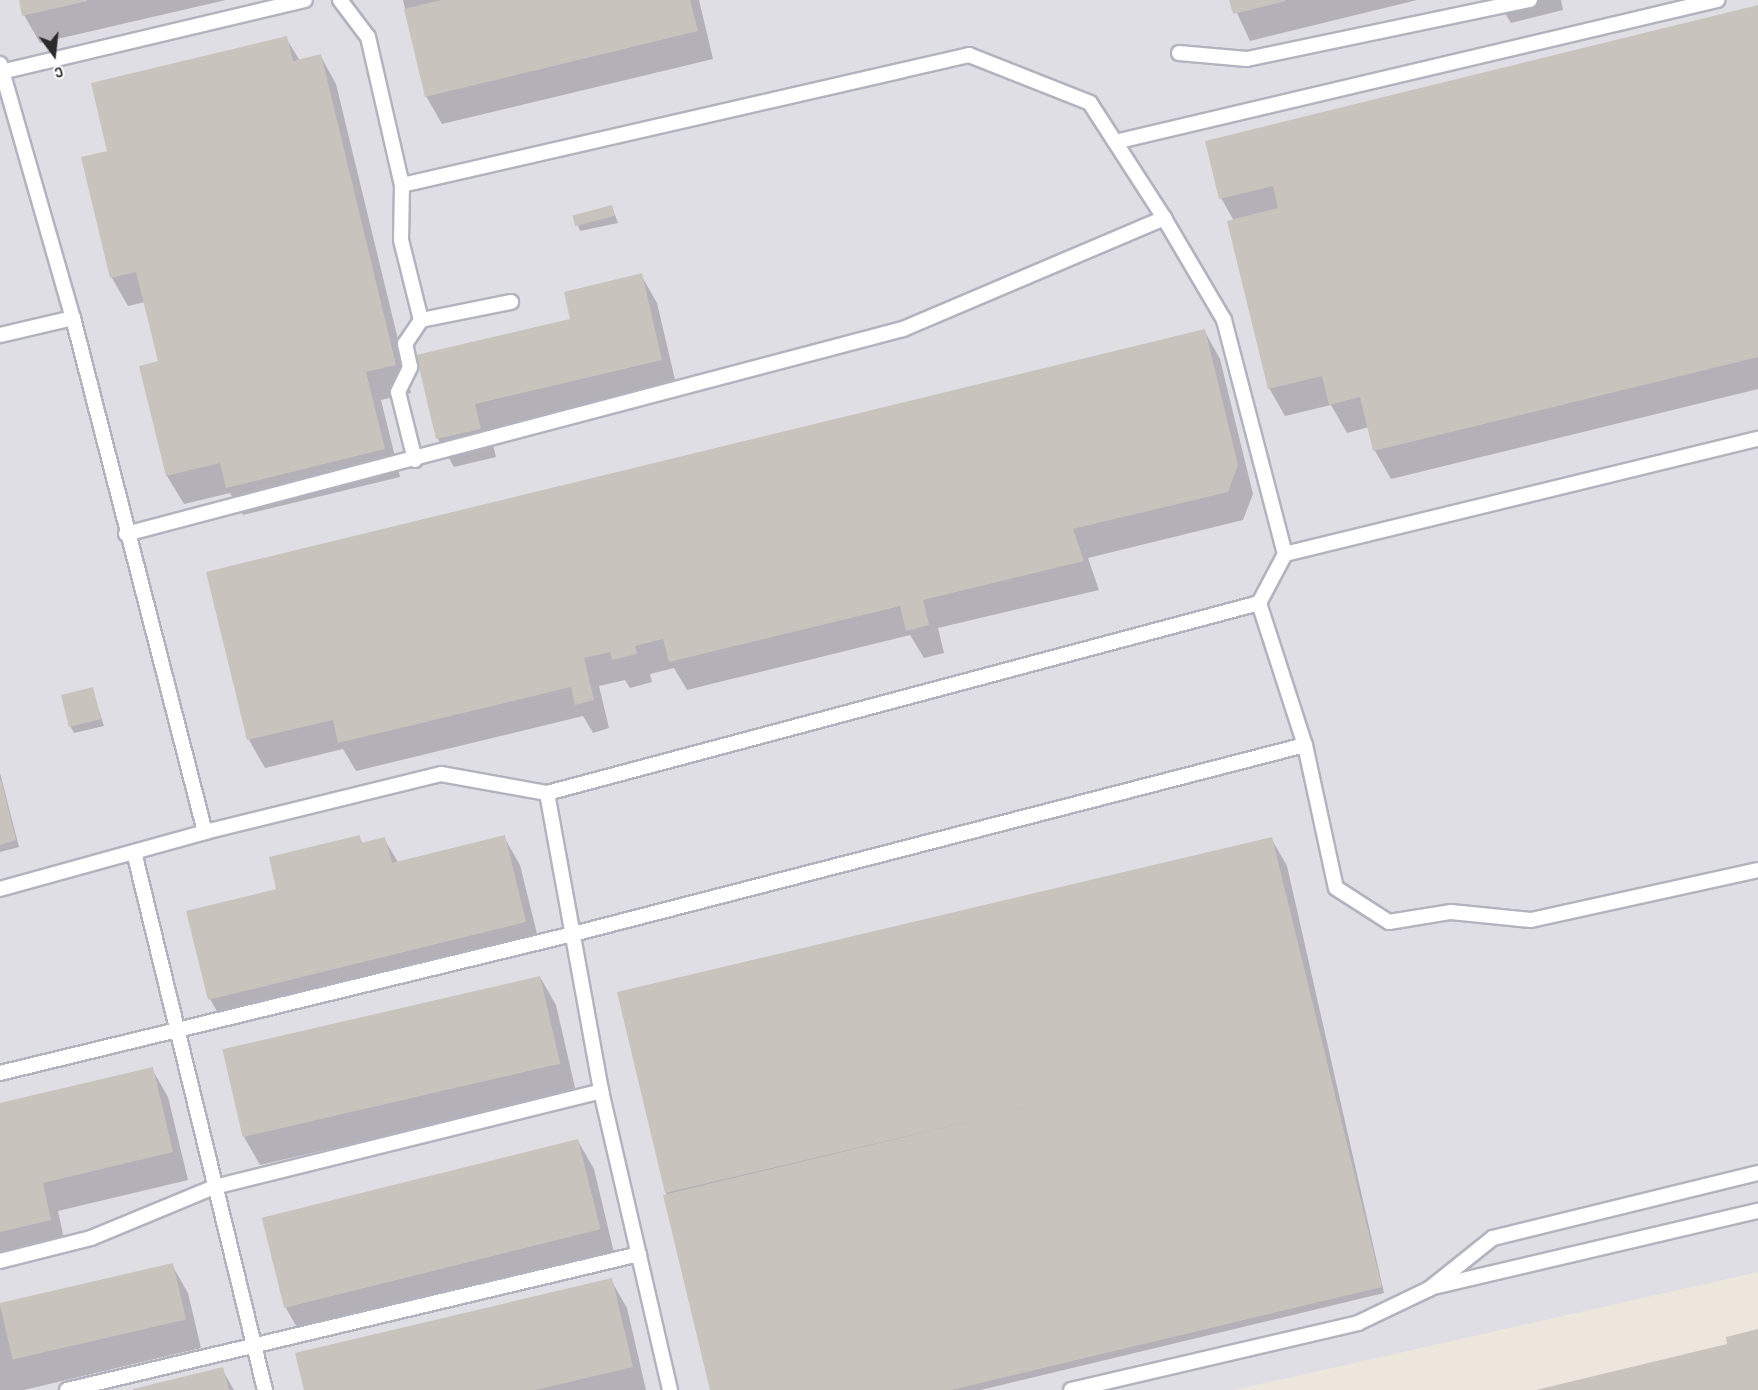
<!DOCTYPE html>
<meta charset="utf-8">
<style>
body{margin:0}
#map{position:relative;width:1758px;height:1390px;overflow:hidden;background:#ede6dd;font-family:"Sofia Sans Condensed",sans-serif}
div>[style]{position:absolute}
.industrial>*{inset:0;background:#e0dee5}
.shadow>*{inset:0;background:#0003}
.building>*{inset:0;background:#c8c3bd;transform-origin:0 0}
.roads{filter:drop-shadow(2px 0 #b1b4bf) drop-shadow(-2px 0 #b1b4bf) drop-shadow(0 2px #b1b4bf) drop-shadow(0 -2px #b1b4bf)}
.lane>*{height:14px;margin:-7px;padding:0 7px;transform-origin:7px;border-radius:7px;background:#fff}
span{translate:-50% -50%;white-space:nowrap;text-align:center;line-height:1.15;-webkit-text-stroke:5px #fff;paint-order:stroke}
.north{position:absolute;left:24px;top:24px;width:60px;height:60px;-webkit-text-stroke:4px #fff;paint-order:stroke;rotate:165deg;font-size:16px;font-weight:700;line-height:24px;text-align:center;color:#2b2b2b}
.north::after{content:'';display:block;margin:auto;width:21px;height:27px;background:#2b2b2b;clip-path:polygon(50% 0,100% 100%,50% 72%,0 100%)}
</style>
<div id="map">
<div class="industrial">
<div style="clip-path:polygon(0 0,1758px 0,1758px 1272px,1234px 1390px,0 1390px)"></div>
</div>
<div class="shadow">
<div style="clip-path:polygon(20px 0,226px 0,40px 43px,24px 15px)"></div>
<div style="clip-path:polygon(403px 0,699px 0,713px 59px,442px 124px,426px 96px)"></div>
<div style="clip-path:polygon(1231px 0,1417px 0,1250px 41px)"></div>
<div style="clip-path:polygon(1497px 0,1561px 0,1563px 10px,1511px 23px)"></div>
<div style="clip-path:polygon(1758px 7px,1758px 389px,1391px 479px,1375px 451px,1369px 427px,1347px 433px,1331px 405px,1285px 416px,1269px 388px,1234px 221px,1221px 198px)"></div>
<div style="clip-path:polygon(286px 38px,300px 61px,320px 55px,336px 84px,411px 393px,381px 400px,400px 477px,243px 515px,230px 493px,184px 504px,167px 476px,141px 367px,160px 362px,145px 302px,128px 306px,112px 278px,109px 152px)"></div>
<div style="clip-path:polygon(612px 207px,618px 223px,580px 231px,574px 216px)"></div>
<div style="clip-path:polygon(641px 275px,657px 303px,677px 388px,490px 432px,496px 457px,454px 467px,438px 439px,418px 356px,572px 320px)"></div>
<div style="clip-path:polygon(1204px 330px,1220px 359px,1253px 494px,1243px 520px,1088px 558px,1099px 590px,938px 628px,944px 653px,924px 658px,910px 635px,687px 690px,674px 668px,650px 674px,652px 682px,630px 688px,625px 680px,599px 686px,609px 728px,593px 733px,583px 716px,356px 771px,343px 749px,265px 768px,249px 740px,208px 573px)"></div>
<div style="clip-path:polygon(92px 689px,104px 726px,74px 733px,70px 726px)"></div>
<div style="clip-path:polygon(0 773px,19px 847px,0 852px)"></div>
<div style="clip-path:polygon(359px 837px,363px 844px,384px 839px,398px 862px,504px 837px,520px 865px,541px 950px,226px 1027px,210px 999px,278px 890px)"></div>
<div style="clip-path:polygon(1271px 838px,1287px 866px,1384px 1293px,981px 1390px,712px 1390px,666px 1192px)"></div>
<div style="clip-path:polygon(540px 977px,556px 1005px,576px 1092px,260px 1165px,244px 1137px)"></div>
<div style="clip-path:polygon(152px 1069px,168px 1097px,188px 1180px,58px 1211px,66px 1248px,0 1263px,0 1105px)"></div>
<div style="clip-path:polygon(578px 1141px,594px 1169px,615px 1257px,299px 1331px,283px 1303px)"></div>
<div style="clip-path:polygon(172px 1265px,188px 1293px,201px 1348px,24px 1390px,0 1390px,0 1305px)"></div>
<div style="clip-path:polygon(611px 1280px,627px 1308px,646px 1390px,305px 1390px)"></div>
<div style="clip-path:polygon(222px 1369px,234px 1390px,136px 1390px)"></div>
</div>
<div class="building">
<div style="clip-path:polygon(19px 0,87px 0,87px 1px,22px 16px)"></div>
<div style="clip-path:polygon(441px 0,690px 0,698px 31px,425px 97px,404px 9px)"></div>
<div style="clip-path:polygon(1229px 0,1285px 0,1286px 1px,1233px 14px)"></div>
<div style="clip-path:polygon(1758px 5px,1758px 357px,1373px 451px,1360px 397px,1329px 405px,1322px 376px,1268px 389px,1227px 221px,1278px 208px,1273px 186px,1219px 199px,1205px 141px)"></div>
<div style="clip-path:polygon(287px 36px,293px 61px,321px 54px,396px 365px,366px 372px,385px 449px,226px 488px,220px 463px,166px 476px,139px 366px,158px 361px,136px 272px,110px 278px,81px 157px,107px 151px,91px 83px)"></div>
<div style="left:612px;top:205px;width:11px;height:41px;rotate:75deg"></div>
<div style="clip-path:polygon(642px 273px,662px 360px,475px 404px,481px 429px,436px 439px,416px 355px,570px 319px,564px 292px)"></div>
<div style="clip-path:polygon(1205px 329px,1238px 465px,1228px 492px,1073px 529px,1084px 561px,923px 600px,929px 625px,906px 631px,900px 606px,669px 662px,663px 639px,635px 646px,637px 654px,612px 660px,610px 652px,584px 658px,594px 700px,575px 705px,571px 687px,338px 743px,333px 720px,247px 740px,206px 572px)"></div>
<div style="left:93px;top:687px;width:33px;height:33px;rotate:76deg"></div>
<div style="clip-path:polygon(1px 780px,16px 840px,0 845px,0 781px)"></div>
<div style="clip-path:polygon(360px 835px,361px 843px,385px 837px,392px 863px,505px 835px,526px 922px,208px 1000px,186px 911px,276px 889px,269px 857px)"></div>
<div style="clip-path:polygon(1272px 837px,1382px 1287px,951px 1390px,710px 1390px,663px 1195px,1077px 1096px,665px 1193px,617px 992px)"></div>
<div style="left:540px;top:976px;width:90px;height:326px;rotate:77deg"></div>
<div style="clip-path:polygon(153px 1067px,173px 1152px,43px 1183px,51px 1220px,0 1232px,0 1103px)"></div>
<div style="left:578px;top:1139px;width:93px;height:326px;rotate:76deg"></div>
<div style="left:173px;top:1263px;width:58px;height:178px;rotate:77deg"></div>
<div style="clip-path:polygon(612px 1278px,633px 1367px,535px 1390px,304px 1390px,295px 1353px)"></div>
<div style="clip-path:polygon(1758px 1329px,1758px 1390px,1536px 1390px,1727px 1344px,1726px 1337px)"></div>
<div style="clip-path:polygon(223px 1367px,229px 1390px,133px 1390px,133px 1389px)"></div>
</div>
<div class="roads">
<div class="lane">
<div style="left:340px;top:0;width:46px;rotate:52.9deg"></div>
<div style="left:368px;top:37px;width:152px;rotate:77.1deg"></div>
<div style="left:402px;top:185px;width:582px;rotate:-12.91deg"></div>
<div style="left:969px;top:55px;width:130px;rotate:21.6deg"></div>
<div style="left:1090px;top:103px;width:137px;rotate:57.2deg"></div>
<div style="left:1164px;top:218px;width:118px;rotate:59.5deg"></div>
<div style="left:1224px;top:320px;width:242px;rotate:75.4deg"></div>
<div style="left:1179px;top:53px;width:68px;rotate:5deg"></div>
<div style="left:1247px;top:59px;width:289px;rotate:-11.8deg"></div>
<div style="left:0;top:64px;width:264px;rotate:74deg"></div>
<div style="left:73px;top:318px;width:531px;rotate:75.6deg"></div>
<div style="left:5px;top:71px;width:308px;rotate:-13.3deg"></div>
<div style="left:1115px;top:142px;width:619px;rotate:-13.27deg"></div>
<div style="left:402px;top:185px;width:55px;rotate:91deg"></div>
<div style="left:401px;top:240px;width:82px;rotate:76deg"></div>
<div style="left:421px;top:320px;width:92px;rotate:-11.3deg"></div>
<div style="left:0;top:335px;width:75px;rotate:-13.1deg"></div>
<div style="left:415px;top:460px;width:70px;rotate:-104deg"></div>
<div style="left:398px;top:392px;width:28px;rotate:-64deg"></div>
<div style="left:410px;top:367px;width:24px;rotate:-102deg"></div>
<div style="left:405px;top:344px;width:29px;rotate:-56deg"></div>
<div style="left:126px;top:534px;width:804px;rotate:-14.78deg"></div>
<div style="left:903px;top:329px;width:284px;rotate:-23deg"></div>
<div style="left:1259px;top:603px;width:149px;rotate:72.1deg"></div>
<div style="left:1305px;top:745px;width:146px;rotate:77.8deg"></div>
<div style="left:1336px;top:888px;width:63px;rotate:32.7deg"></div>
<div style="left:1389px;top:922px;width:63px;rotate:-9.2deg"></div>
<div style="left:1451px;top:912px;width:80px;rotate:5.7deg"></div>
<div style="left:1531px;top:920px;width:232px;rotate:-12.4deg"></div>
<div style="left:547px;top:793px;width:303px;rotate:79.7deg"></div>
<div style="left:601px;top:1091px;width:307px;rotate:77deg"></div>
<div style="left:134px;top:852px;width:554px;rotate:76.32deg"></div>
<div style="left:0;top:889px;width:213px;rotate:-15.5deg"></div>
<div style="left:205px;top:832px;width:243px;rotate:-13.8deg"></div>
<div style="left:441px;top:774px;width:108px;rotate:10.2deg"></div>
<div style="left:547px;top:793px;width:737px;rotate:-14.94deg"></div>
<div style="left:1259px;top:603px;width:55px;rotate:-62deg"></div>
<div style="left:1285px;top:554px;width:487px;rotate:-13.7deg"></div>
<div style="left:0;top:1073px;width:590px;rotate:-13.64deg"></div>
<div style="left:573px;top:934px;width:756px;rotate:-14.48deg"></div>
<div style="left:0;top:1261px;width:94px;rotate:-14.2deg"></div>
<div style="left:91px;top:1238px;width:133px;rotate:-22.5deg"></div>
<div style="left:214px;top:1187px;width:399px;rotate:-13.9deg"></div>
<div style="left:1433px;top:1287px;width:334px;rotate:-13.2deg"></div>
<div style="left:67px;top:1390px;width:588px;rotate:-13.37deg"></div>
<div style="left:1071px;top:1390px;width:295px;rotate:-13.1deg"></div>
<div style="left:1358px;top:1323px;width:79px;rotate:-25.6deg"></div>
<div style="left:1429px;top:1289px;width:82px;rotate:-38.6deg"></div>
<div style="left:1493px;top:1238px;width:273px;rotate:-13.8deg"></div>
</div>
</div>
<div class="north">С</div>
</div>
